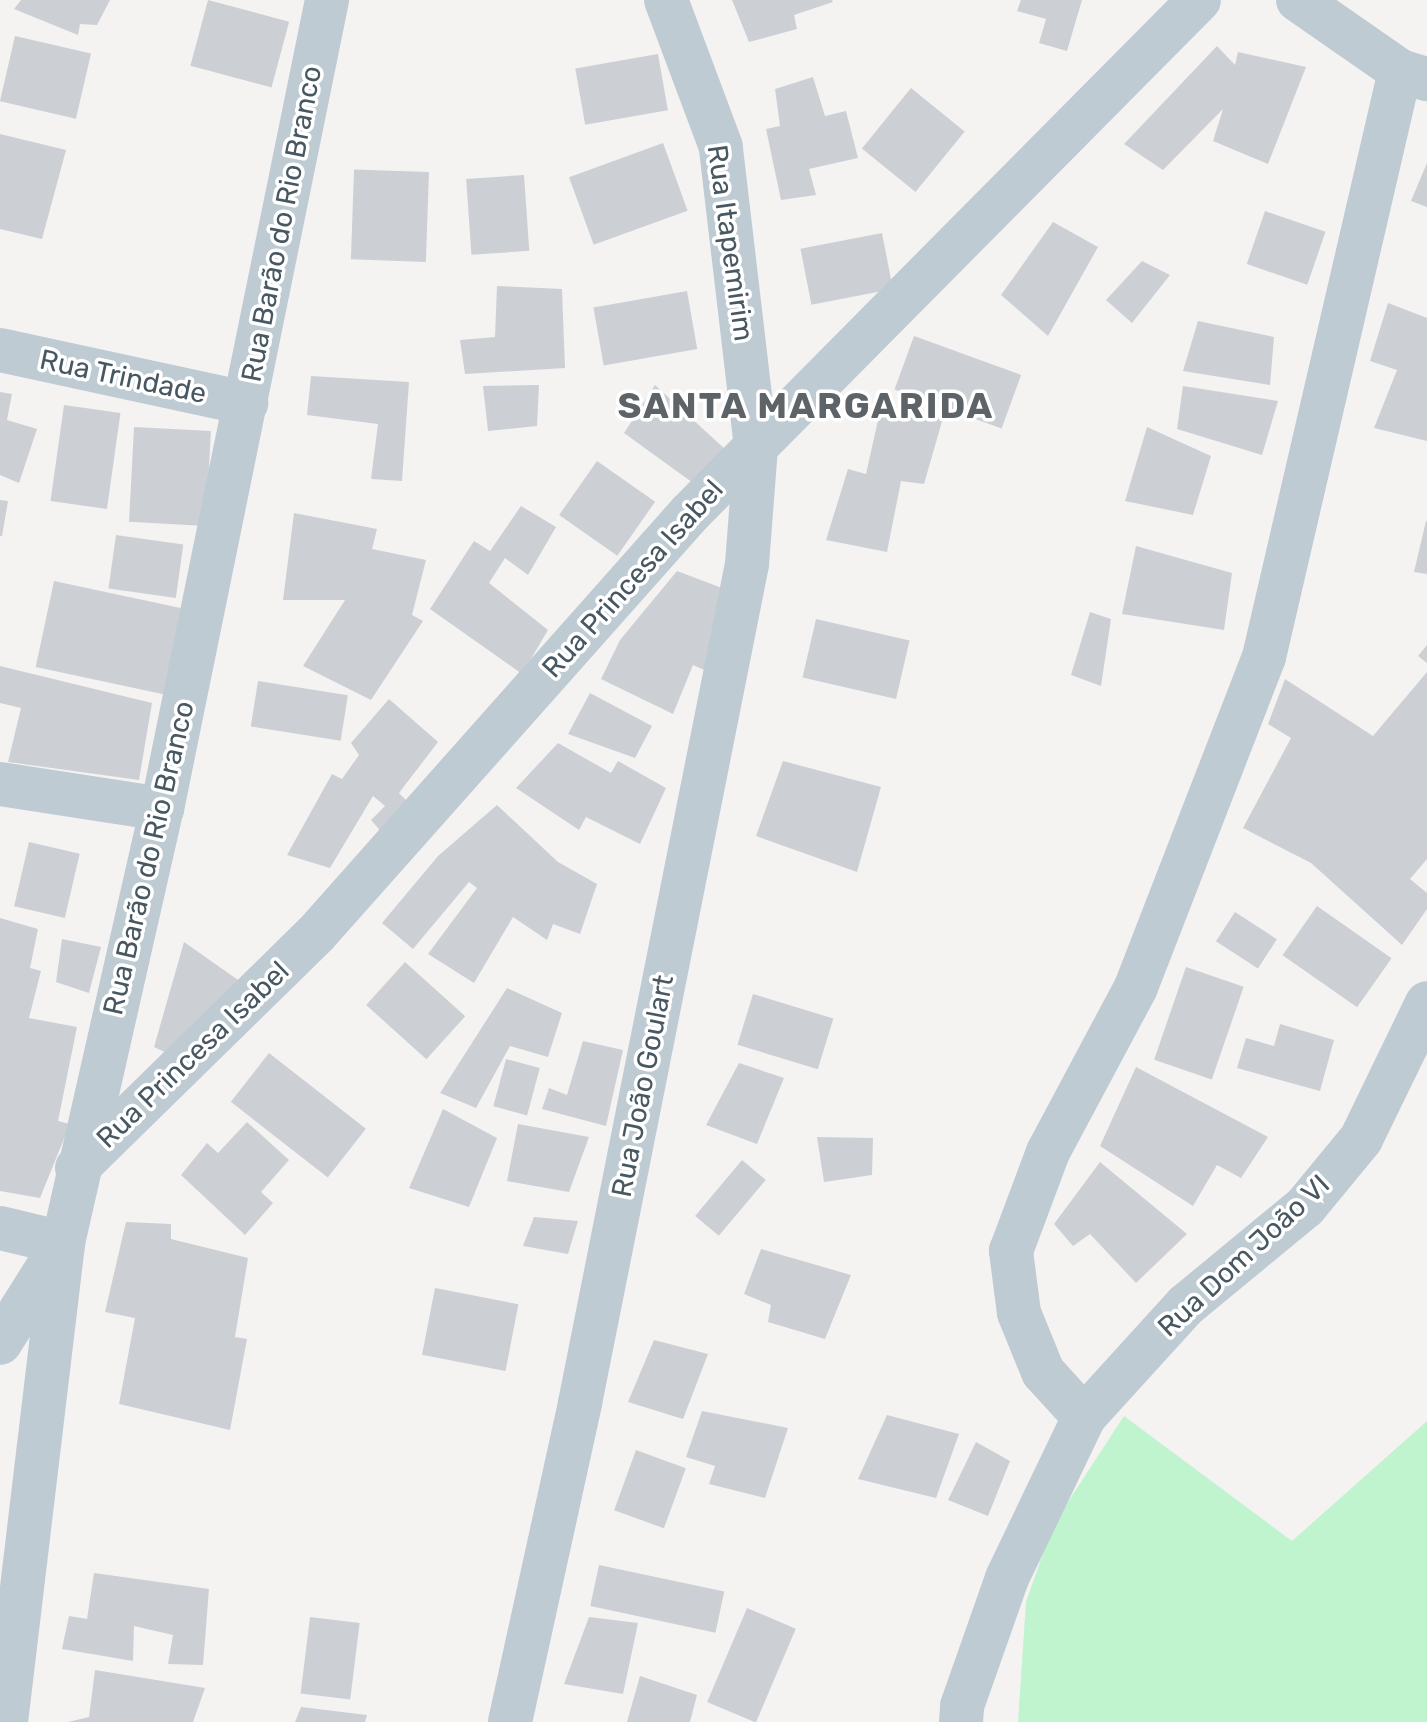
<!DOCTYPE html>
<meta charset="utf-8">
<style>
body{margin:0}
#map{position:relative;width:1427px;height:1722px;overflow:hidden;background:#f5f2f2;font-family:Rubik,sans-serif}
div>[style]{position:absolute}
.green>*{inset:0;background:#bff4ce}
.building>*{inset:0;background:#ccd0d5;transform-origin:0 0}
.minor>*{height:44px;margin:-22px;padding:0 22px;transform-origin:22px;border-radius:22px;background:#bfcbd3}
.tertiary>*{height:44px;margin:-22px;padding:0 22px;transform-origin:22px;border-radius:22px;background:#bfcbd3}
span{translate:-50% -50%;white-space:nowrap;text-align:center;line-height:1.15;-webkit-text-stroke:7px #fff;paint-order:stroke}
.street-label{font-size:28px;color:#485862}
.district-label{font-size:36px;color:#5e6368;font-weight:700;letter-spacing:2px}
</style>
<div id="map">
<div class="green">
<div style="clip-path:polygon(1124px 1416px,1292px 1541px,1427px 1421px,1427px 1722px,1018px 1722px,1026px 1602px,1053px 1525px)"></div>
</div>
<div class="building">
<div style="clip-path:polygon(21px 0,110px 0,97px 25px,80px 24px,78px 35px,14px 9px)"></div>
<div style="left:208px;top:0;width:84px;height:68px;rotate:15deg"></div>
<div style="clip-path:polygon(732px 0,832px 0,833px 2px,794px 15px,797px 29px,749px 42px)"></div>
<div style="clip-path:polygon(1021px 0,1082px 0,1067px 51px,1039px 43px,1046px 19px,1017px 11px)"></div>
<div style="left:15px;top:36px;width:78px;height:67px;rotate:13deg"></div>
<div style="clip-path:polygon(1217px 46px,1235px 65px,1238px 52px,1306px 67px,1268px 164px,1213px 141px,1223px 109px,1163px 170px,1124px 144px)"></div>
<div style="left:658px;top:54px;width:57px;height:84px;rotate:80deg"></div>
<div style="clip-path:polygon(813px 77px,825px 116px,846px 111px,858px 158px,809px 169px,816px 195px,781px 200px,766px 129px,780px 126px,775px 89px)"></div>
<div style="left:911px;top:88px;width:69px;height:78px;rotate:39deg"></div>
<div style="clip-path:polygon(0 134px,66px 150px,42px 239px,0 229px)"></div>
<div style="left:663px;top:143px;width:72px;height:100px;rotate:70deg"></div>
<div style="clip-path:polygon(1427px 163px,1427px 207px,1411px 201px)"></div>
<div style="left:429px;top:172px;width:90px;height:75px;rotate:92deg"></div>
<div style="left:524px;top:175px;width:76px;height:58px;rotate:86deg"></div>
<div style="left:1265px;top:211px;width:64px;height:56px;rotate:19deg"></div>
<div style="clip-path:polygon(1053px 222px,1098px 247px,1048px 336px,1001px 295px)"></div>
<div style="left:882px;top:233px;width:57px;height:83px;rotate:79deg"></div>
<div style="clip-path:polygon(1142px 261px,1170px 275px,1132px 323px,1106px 300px)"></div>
<div style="clip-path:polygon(497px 286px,562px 289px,565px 368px,465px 374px,460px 340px,495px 337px)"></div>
<div style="left:687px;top:291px;width:59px;height:95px;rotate:80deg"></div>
<div style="clip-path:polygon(1388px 303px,1427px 318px,1427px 441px,1374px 428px,1397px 370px,1370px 361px)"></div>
<div style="clip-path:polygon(1198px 321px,1274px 337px,1270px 385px,1183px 371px)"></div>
<div style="left:914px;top:336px;width:114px;height:57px;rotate:20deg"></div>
<div style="clip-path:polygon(311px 376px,409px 382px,402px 481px,371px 479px,378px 424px,307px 415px)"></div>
<div style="clip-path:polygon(539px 385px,537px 426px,488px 431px,483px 386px)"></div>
<div style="clip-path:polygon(655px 385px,726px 450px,700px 488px,624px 433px)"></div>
<div style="clip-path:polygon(1183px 386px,1278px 401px,1262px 455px,1177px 429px)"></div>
<div style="clip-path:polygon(0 392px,12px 394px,7px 420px,37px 429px,19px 483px,0 475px)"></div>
<div style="left:64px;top:405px;width:57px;height:97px;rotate:8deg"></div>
<div style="clip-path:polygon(881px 407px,943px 418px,924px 484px,901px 481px,887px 552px,826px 540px,848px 469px,866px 474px)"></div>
<div style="left:134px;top:427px;width:77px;height:95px;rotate:3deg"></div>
<div style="clip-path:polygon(1147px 427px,1211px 456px,1193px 515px,1125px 501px)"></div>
<div style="left:597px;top:461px;width:71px;height:66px;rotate:35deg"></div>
<div style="clip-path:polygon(0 500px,8px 501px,2px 536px,0 536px)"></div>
<div style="clip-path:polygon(521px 506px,556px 527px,528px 575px,505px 558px,489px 583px,548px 630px,522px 674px,430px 609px,474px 541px,490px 551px)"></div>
<div style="clip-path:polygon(294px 513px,377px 529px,372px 549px,426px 560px,412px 615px,423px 621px,371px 700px,303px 666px,345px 600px,283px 600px)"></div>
<div style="clip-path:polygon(1426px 521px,1427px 521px,1427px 574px,1414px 572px)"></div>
<div style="left:116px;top:535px;width:68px;height:54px;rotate:8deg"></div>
<div style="clip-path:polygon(1136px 546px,1232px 573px,1224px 630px,1122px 614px)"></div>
<div style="clip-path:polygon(677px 571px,730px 591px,711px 673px,693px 665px,673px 714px,601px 679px,620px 640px)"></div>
<div style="left:54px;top:581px;width:133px;height:88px;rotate:12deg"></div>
<div style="clip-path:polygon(1090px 612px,1111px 619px,1101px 686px,1071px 675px)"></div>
<div style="left:816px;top:619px;width:96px;height:60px;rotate:13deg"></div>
<div style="clip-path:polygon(1427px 645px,1427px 663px,1418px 656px)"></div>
<div style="clip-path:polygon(0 666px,152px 703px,139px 780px,8px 762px,21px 708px,0 703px)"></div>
<div style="clip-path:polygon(1427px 672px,1427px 859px,1410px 879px,1427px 893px,1427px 909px,1402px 945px,1311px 863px,1243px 828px,1291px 738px,1268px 724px,1285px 679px,1373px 736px)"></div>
<div style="left:258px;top:681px;width:91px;height:46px;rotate:9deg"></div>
<div style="clip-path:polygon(590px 693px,652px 726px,635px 758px,568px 734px)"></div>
<div style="clip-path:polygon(389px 699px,438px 742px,399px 793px,414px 808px,384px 835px,371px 820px,385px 806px,373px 796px,330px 868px,287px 855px,332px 774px,342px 779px,359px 755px,351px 743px)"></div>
<div style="clip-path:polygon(558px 743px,611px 773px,618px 761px,666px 788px,640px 844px,586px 817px,579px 830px,516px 788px)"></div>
<div style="clip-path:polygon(783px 761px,881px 787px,857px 872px,756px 836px)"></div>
<div style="clip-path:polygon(497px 805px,558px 862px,597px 884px,580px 934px,553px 924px,547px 940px,513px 917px,474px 983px,428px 954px,477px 888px,469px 882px,413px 949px,382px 923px,438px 856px)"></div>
<div style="left:29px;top:842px;width:52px;height:66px;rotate:13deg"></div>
<div style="left:1317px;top:906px;width:91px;height:60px;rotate:35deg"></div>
<div style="left:1235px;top:912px;width:50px;height:35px;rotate:33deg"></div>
<div style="clip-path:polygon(0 918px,38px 929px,30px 968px,41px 971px,29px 1018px,77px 1027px,58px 1121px,70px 1124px,40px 1198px,0 1191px)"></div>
<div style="clip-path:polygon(62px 939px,101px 947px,89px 993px,56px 982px)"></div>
<div style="clip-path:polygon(184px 942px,238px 980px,171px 1055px,154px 1047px)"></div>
<div style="left:405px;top:962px;width:81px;height:58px;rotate:42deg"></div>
<div style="left:1186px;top:967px;width:61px;height:98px;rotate:19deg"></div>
<div style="clip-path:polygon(507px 988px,562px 1013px,548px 1057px,510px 1046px,476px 1108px,440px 1093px)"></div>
<div style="left:753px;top:994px;width:84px;height:53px;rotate:17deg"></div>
<div style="clip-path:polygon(1280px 1024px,1334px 1040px,1320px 1091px,1237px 1068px,1246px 1038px,1274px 1046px)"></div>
<div style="clip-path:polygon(583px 1041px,623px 1050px,606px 1126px,542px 1109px,549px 1088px,567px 1095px)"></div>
<div style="left:269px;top:1053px;width:123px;height:62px;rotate:38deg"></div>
<div style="left:506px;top:1059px;width:35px;height:49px;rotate:15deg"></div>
<div style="clip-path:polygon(739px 1063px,784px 1078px,757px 1144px,706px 1125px)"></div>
<div style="clip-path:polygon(1136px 1067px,1268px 1137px,1241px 1178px,1217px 1165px,1193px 1206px,1100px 1146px)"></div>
<div style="clip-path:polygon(443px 1109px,497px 1138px,469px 1207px,409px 1188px)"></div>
<div style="clip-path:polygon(247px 1122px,289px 1160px,261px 1192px,273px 1203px,245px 1235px,181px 1175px,207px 1143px,218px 1153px)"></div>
<div style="clip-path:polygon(518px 1124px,589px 1137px,569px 1192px,507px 1181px)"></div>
<div style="clip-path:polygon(817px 1137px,873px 1138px,872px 1175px,824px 1182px)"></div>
<div style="left:742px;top:1160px;width:31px;height:73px;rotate:40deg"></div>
<div style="clip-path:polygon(1100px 1162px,1187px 1234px,1136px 1283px,1090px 1234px,1073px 1246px,1054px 1224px)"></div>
<div style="clip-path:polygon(534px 1217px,578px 1221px,568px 1254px,523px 1246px)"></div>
<div style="clip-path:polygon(126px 1222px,171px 1224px,171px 1239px,248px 1258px,235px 1337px,247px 1339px,230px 1430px,119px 1404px,135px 1318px,105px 1312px)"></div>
<div style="clip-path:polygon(761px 1249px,851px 1275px,825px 1339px,768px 1322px,771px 1305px,744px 1294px)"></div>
<div style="left:435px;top:1288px;width:85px;height:68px;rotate:11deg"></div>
<div style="clip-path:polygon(654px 1340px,708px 1354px,683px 1419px,628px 1402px)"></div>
<div style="clip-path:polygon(702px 1411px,788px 1428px,765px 1498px,709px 1484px,715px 1466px,686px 1457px)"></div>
<div style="clip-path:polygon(887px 1415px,959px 1434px,936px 1498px,858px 1479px)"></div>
<div style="clip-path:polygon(976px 1442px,1010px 1461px,988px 1516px,948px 1500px)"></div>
<div style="left:636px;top:1450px;width:53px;height:64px;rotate:20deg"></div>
<div style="left:599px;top:1565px;width:128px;height:42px;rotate:12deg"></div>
<div style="clip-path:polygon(94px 1573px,209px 1589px,203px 1665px,168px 1664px,173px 1635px,134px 1626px,133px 1661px,62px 1649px,69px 1616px,87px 1619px)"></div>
<div style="left:747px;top:1608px;width:53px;height:102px;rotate:23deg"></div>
<div style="left:310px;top:1617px;width:50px;height:77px;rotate:7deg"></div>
<div style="clip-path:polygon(589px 1617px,638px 1623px,623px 1694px,564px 1684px)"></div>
<div style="clip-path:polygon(95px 1670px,205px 1688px,193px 1722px,68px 1722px,89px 1717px)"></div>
<div style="clip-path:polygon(640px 1676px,697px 1695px,690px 1722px,627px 1722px)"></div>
<div style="clip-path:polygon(301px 1707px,367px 1715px,365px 1722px,295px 1722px)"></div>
</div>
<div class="minor">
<div style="left:1298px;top:0;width:124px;rotate:34.8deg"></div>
<div style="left:1400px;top:71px;width:28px;rotate:17deg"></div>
<div style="left:0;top:350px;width:252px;rotate:12.2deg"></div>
<div style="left:0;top:784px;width:164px;rotate:8.8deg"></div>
<div style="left:77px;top:1168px;width:334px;rotate:-44.4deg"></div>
<div style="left:316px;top:934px;width:562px;rotate:-48.39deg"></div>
<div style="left:689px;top:514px;width:724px;rotate:-45.22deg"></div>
<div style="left:0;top:1228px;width:65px;rotate:13.4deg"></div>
<div style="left:63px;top:1243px;width:118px;rotate:122.2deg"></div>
<div style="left:1084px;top:1417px;width:61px;rotate:-132.3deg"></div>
<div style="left:1043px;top:1372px;width:64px;rotate:-112.1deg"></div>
<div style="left:1019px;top:1313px;width:63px;rotate:-97.4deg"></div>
<div style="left:1011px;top:1251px;width:106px;rotate:-69.5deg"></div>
<div style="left:1048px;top:1152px;width:187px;rotate:-61.9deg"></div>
<div style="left:1136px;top:987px;width:354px;rotate:-68.8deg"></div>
<div style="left:1264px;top:657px;width:602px;rotate:-76.93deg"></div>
<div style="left:510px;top:1722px;width:327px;rotate:-77.6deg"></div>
<div style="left:580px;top:1403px;width:855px;rotate:-78.74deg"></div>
<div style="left:747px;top:564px;width:117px;rotate:-85.6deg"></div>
<div style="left:756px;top:447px;width:302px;rotate:-96.7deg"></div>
<div style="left:721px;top:147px;width:157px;rotate:-110.5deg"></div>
</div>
<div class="tertiary">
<div style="left:6px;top:1722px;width:482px;rotate:-83.2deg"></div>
<div style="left:63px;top:1243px;width:445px;rotate:-77.2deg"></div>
<div style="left:162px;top:809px;width:826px;rotate:-78.47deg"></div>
<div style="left:961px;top:1722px;width:16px;rotate:-86deg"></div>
<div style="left:962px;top:1706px;width:136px;rotate:-70.6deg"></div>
<div style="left:1007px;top:1578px;width:178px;rotate:-64.4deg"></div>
<div style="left:1084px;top:1417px;width:151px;rotate:-47.7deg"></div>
<div style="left:1186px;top:1305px;width:154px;rotate:-39.5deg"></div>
<div style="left:1305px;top:1207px;width:88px;rotate:-50.5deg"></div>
<div style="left:1361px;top:1139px;width:151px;rotate:-64.1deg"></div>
</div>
<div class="street-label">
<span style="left:282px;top:224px;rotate:-79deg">Rua Barão do Rio Branco</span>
<span style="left:730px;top:243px;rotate:82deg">Rua Itapemirim</span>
<span style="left:123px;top:377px;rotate:12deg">Rua Trindade</span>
<span style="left:633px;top:579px;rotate:-48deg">Rua Princesa Isabel</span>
<span style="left:149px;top:858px;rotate:-77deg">Rua Barão do Rio Branco</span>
<span style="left:193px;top:1055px;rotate:-44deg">Rua Princesa Isabel</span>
<span style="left:643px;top:1086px;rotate:-79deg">Rua João Goulart</span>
<span style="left:1244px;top:1256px;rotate:-43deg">Rua Dom João VI</span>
</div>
<div class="district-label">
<span style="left:806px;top:406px">SANTA MARGARIDA</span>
</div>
</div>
